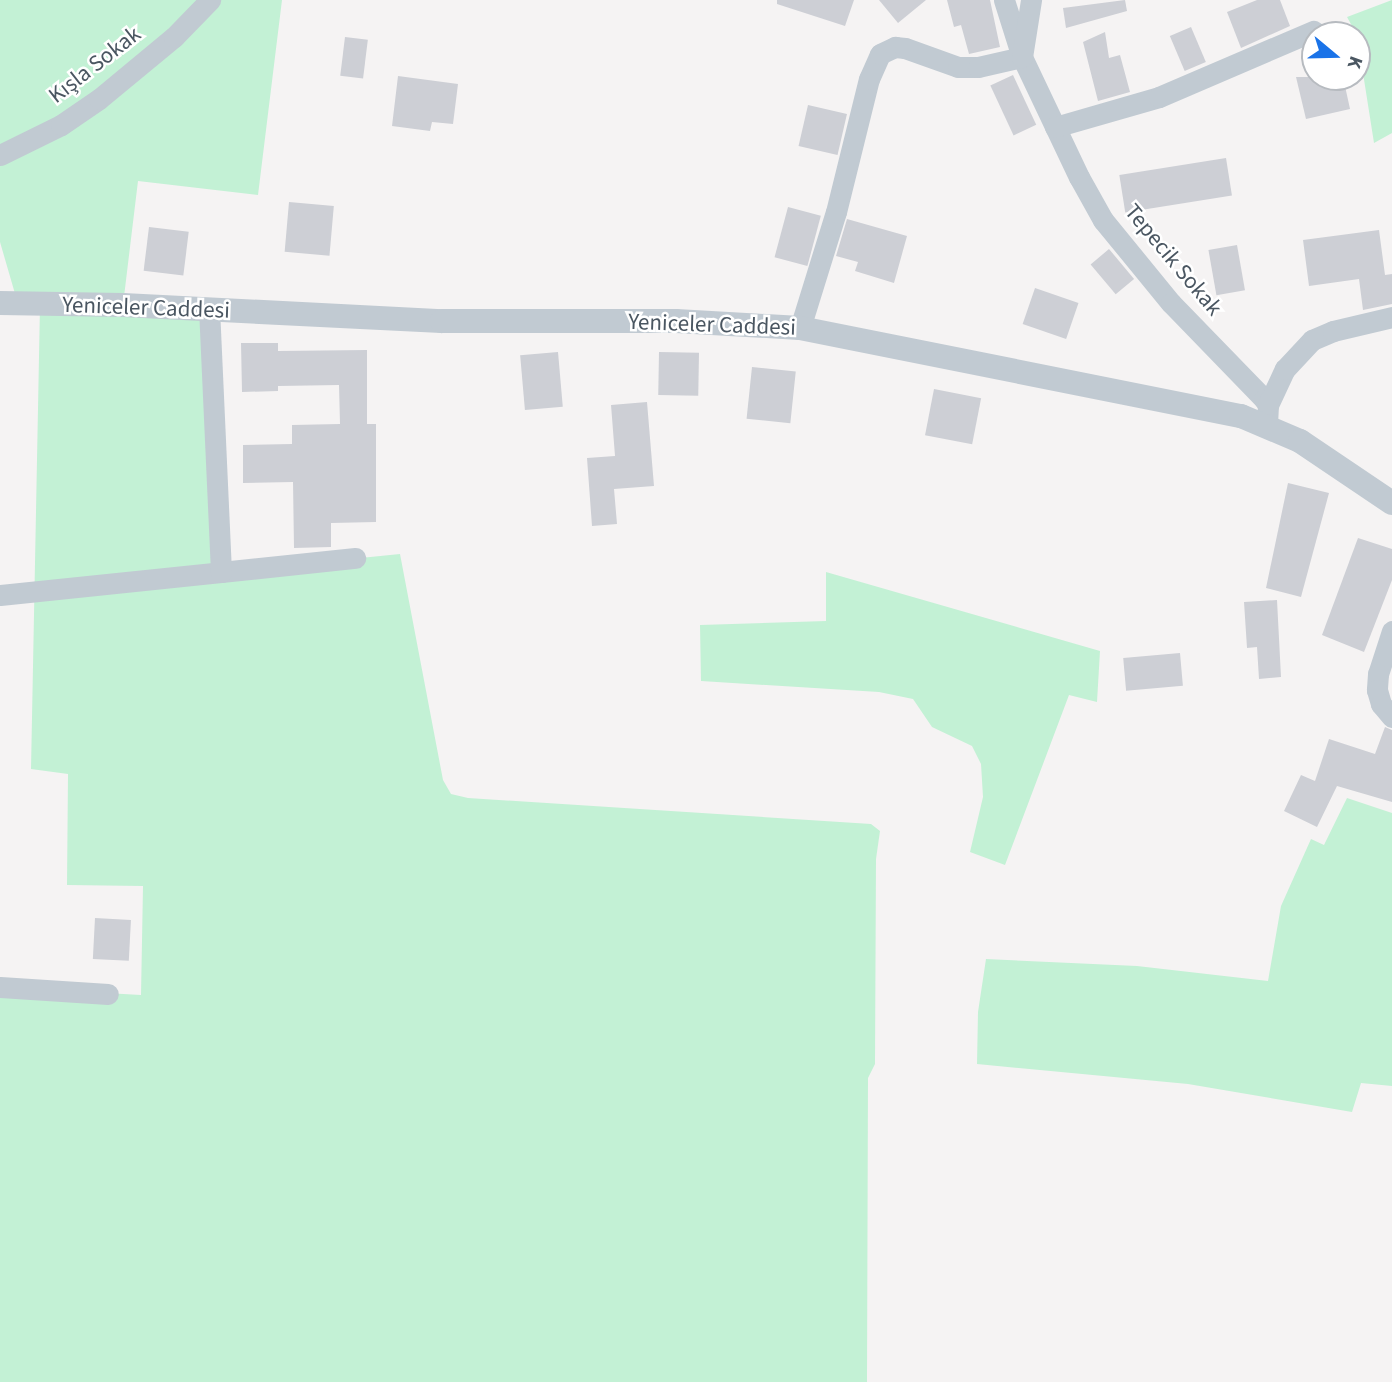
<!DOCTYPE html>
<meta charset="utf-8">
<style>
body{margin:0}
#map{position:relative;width:1392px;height:1382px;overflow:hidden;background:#f5f3f3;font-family:"Source Sans 3",sans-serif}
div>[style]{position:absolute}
.green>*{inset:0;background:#c3f1d5}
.building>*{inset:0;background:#cdcfd5;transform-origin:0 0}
.minor>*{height:21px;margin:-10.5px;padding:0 10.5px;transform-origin:10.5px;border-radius:10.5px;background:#c1cad2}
.tertiary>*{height:24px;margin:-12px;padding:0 12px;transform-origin:12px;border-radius:12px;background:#c1cad2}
span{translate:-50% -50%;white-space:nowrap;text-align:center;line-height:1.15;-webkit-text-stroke:5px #fff;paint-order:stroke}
.street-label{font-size:23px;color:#4a5661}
.north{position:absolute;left:1301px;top:21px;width:70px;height:70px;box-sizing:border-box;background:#fff;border:2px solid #b7bbc0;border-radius:50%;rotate:109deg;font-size:19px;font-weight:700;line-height:28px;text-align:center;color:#4a5661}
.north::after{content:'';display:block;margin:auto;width:24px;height:32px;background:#1a73e8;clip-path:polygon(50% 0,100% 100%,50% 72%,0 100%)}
</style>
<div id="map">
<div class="green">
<div style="clip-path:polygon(0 0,282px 0,258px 195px,138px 181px,123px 305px,209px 310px,222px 572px,400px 554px,443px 780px,451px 794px,468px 798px,871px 824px,880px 831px,876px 859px,875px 1064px,868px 1078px,867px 1382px,0 1382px,0 987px,141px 995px,143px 886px,67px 885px,68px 774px,31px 769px,40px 305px,18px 304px,0 242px)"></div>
<div style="clip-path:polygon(1392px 0,1392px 133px,1374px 143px,1357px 35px,1347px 17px)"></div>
<div style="clip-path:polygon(826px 572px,1100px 651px,1097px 702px,1069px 695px,1005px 865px,970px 852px,983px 797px,981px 764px,972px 746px,932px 727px,913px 699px,879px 692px,701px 681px,700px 625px,826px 621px)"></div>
<div style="clip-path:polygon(1347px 798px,1392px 813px,1392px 1086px,1361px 1083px,1352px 1112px,1188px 1084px,977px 1064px,978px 1012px,986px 959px,1137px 966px,1268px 981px,1281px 906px,1311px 839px,1324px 845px)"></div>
</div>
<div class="building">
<div style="clip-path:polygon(777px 0,854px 0,845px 26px,777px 4px)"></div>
<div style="clip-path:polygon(879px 0,926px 0,898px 23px)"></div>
<div style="clip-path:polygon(947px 0,990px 0,1000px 47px,969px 54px,961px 25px,954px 27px)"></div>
<div style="clip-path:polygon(1125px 0,1127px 11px,1066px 28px,1063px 8px)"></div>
<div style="clip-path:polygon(1257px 0,1280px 0,1290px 26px,1241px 48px,1227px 12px)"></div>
<div style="left:1191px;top:27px;width:38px;height:23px;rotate:67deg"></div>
<div style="clip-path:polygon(1105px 32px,1109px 58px,1120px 55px,1130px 92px,1098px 101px,1083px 42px)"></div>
<div style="left:345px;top:37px;width:23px;height:39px;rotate:7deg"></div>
<div style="left:1013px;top:75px;width:55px;height:25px;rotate:65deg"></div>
<div style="clip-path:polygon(398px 76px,458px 84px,453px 124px,432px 122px,430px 131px,392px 126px)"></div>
<div style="clip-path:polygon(1296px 77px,1343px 77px,1350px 109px,1306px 119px)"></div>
<div style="left:808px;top:105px;width:40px;height:42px;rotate:13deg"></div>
<div style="left:1226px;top:158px;width:38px;height:108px;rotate:81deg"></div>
<div style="left:289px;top:202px;width:45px;height:50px;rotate:5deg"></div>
<div style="left:788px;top:207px;width:34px;height:52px;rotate:15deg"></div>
<div style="clip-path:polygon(847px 219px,907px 236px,894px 283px,855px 271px,858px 262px,836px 256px)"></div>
<div style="left:149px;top:227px;width:40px;height:44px;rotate:7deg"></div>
<div style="clip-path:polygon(1379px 230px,1385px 275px,1392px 274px,1392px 304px,1363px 310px,1359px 279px,1309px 286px,1303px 240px)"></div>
<div style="left:1237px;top:245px;width:46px;height:29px;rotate:80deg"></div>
<div style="left:1109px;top:249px;width:39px;height:24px;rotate:50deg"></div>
<div style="left:1035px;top:288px;width:46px;height:38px;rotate:19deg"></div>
<div style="clip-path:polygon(241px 343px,278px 343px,278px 351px,367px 350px,367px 424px,376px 424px,376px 522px,331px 523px,331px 547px,294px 548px,293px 482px,243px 483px,243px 445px,292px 444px,292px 425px,340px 424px,339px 385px,278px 386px,278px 391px,242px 392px)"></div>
<div style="left:558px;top:352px;width:55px;height:38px;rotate:85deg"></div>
<div style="left:659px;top:352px;width:40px;height:43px;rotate:1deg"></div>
<div style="left:752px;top:367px;width:44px;height:52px;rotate:6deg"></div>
<div style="left:934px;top:389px;width:48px;height:47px;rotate:11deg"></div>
<div style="clip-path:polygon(647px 402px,654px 486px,614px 489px,617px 524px,592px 526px,587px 458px,615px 456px,611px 405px)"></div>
<div style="clip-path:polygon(1288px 483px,1329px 493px,1301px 597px,1266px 588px)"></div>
<div style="clip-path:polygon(1358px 538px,1392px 549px,1392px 580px,1364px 652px,1322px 635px)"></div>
<div style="clip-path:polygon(1277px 600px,1281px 677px,1259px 679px,1257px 647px,1247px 648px,1244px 602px)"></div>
<div style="left:1180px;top:653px;width:33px;height:57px;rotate:85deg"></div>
<div style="clip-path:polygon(1385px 727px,1392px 730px,1392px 802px,1337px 786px,1317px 827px,1284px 811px,1301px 775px,1315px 781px,1329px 739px,1375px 754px)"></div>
<div style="left:95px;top:918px;width:36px;height:41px;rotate:3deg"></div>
</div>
<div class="minor">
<div style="left:1004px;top:0;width:60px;rotate:72.5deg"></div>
<div style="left:1022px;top:57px;width:133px;rotate:64.6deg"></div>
<div style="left:1079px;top:177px;width:49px;rotate:60.8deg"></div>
<div style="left:1103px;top:220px;width:107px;rotate:50.7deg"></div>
<div style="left:1171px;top:303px;width:134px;rotate:45.9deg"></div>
<div style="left:1264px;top:399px;width:7px;rotate:56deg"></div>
<div style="left:1268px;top:405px;width:19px;rotate:93deg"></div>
<div style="left:1055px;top:127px;width:108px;rotate:-16.1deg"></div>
<div style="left:1159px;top:97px;width:168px;rotate:-23.2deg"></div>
<div style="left:0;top:155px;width:68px;rotate:-26.2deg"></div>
<div style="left:61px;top:125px;width:46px;rotate:-34.4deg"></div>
<div style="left:99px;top:99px;width:97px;rotate:-39.6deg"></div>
<div style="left:174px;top:37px;width:52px;rotate:-45.8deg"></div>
<div style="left:800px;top:328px;width:121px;rotate:-72.8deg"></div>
<div style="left:836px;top:212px;width:137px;rotate:-76.1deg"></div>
<div style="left:869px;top:79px;width:27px;rotate:-66deg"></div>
<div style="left:880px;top:54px;width:17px;rotate:-25deg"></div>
<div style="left:895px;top:47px;width:10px;rotate:6deg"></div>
<div style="left:905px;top:48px;width:56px;rotate:19.7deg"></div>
<div style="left:958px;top:67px;width:20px"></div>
<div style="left:978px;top:67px;width:45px;rotate:-12.8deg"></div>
<div style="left:1022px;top:57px;width:58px;rotate:-81deg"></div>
<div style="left:1268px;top:405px;width:40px;rotate:-65deg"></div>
<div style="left:1285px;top:369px;width:40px;rotate:-47deg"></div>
<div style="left:1312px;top:340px;width:23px;rotate:-23deg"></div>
<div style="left:1333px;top:331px;width:61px;rotate:-13.3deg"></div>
<div style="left:221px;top:572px;width:135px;rotate:-6deg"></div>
<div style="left:0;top:595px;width:222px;rotate:-5.9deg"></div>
<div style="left:221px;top:572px;width:262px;rotate:-92.6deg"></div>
<div style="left:1392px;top:631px;width:45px;rotate:108deg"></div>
<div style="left:1378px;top:674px;width:16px;rotate:94deg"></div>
<div style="left:1377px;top:690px;width:15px;rotate:74deg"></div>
<div style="left:1381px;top:704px;width:17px;rotate:50deg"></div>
<div style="left:0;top:987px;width:108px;rotate:3.7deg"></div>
</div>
<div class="tertiary">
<div style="left:0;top:303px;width:123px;rotate:0.9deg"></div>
<div style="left:123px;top:305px;width:319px;rotate:2.9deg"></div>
<div style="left:442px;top:321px;width:234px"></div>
<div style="left:676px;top:321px;width:124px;rotate:3.2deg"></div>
<div style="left:800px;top:328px;width:450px;rotate:11.3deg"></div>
<div style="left:1241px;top:416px;width:64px;rotate:23deg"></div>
<div style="left:1300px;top:441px;width:111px;rotate:34deg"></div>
</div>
<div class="street-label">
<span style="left:95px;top:65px;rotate:-38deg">Kışla Sokak</span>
<span style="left:1173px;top:260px;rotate:50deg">Tepecik Sokak</span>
<span style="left:146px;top:308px;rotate:2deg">Yeniceler Caddesi</span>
<span style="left:712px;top:325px;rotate:2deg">Yeniceler Caddesi</span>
</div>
<div class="north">K</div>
</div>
